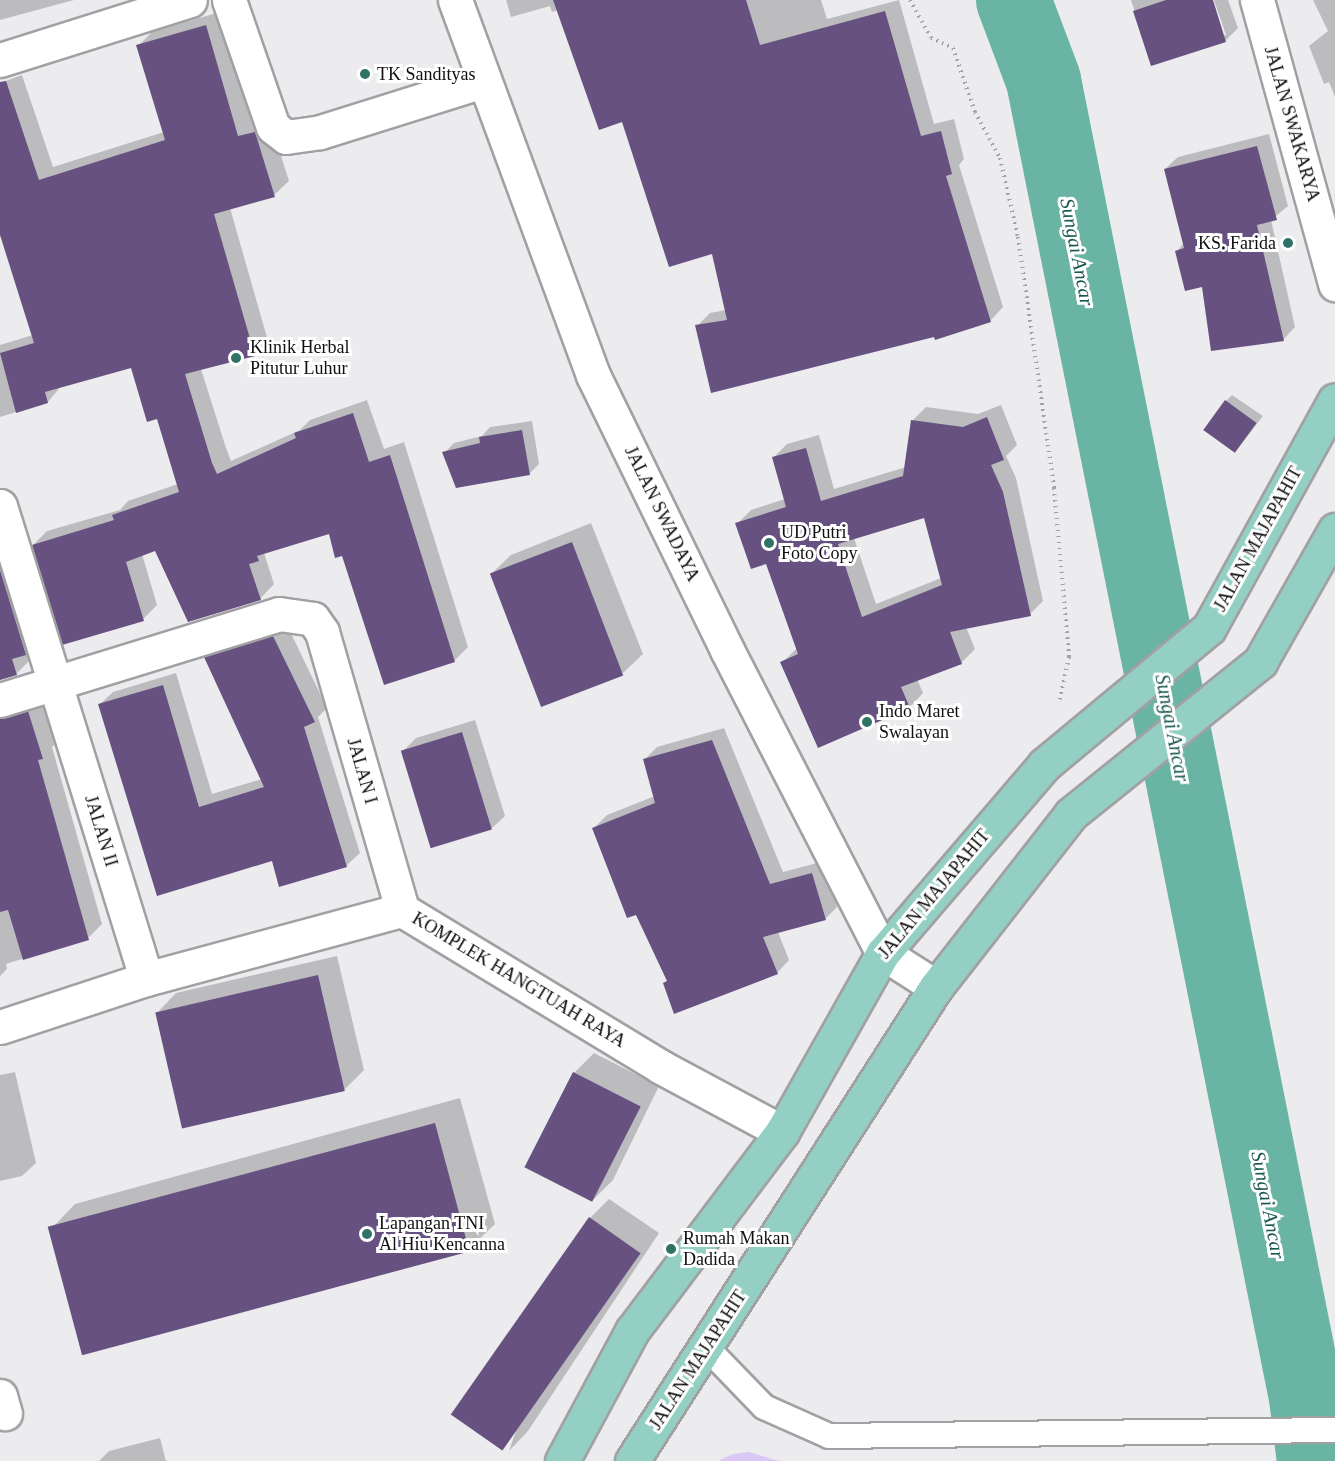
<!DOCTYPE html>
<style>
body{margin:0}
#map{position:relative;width:1335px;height:1461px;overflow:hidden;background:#ecebee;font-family:"Times New Roman",serif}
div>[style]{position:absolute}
.green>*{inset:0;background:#dbc8f7}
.shadow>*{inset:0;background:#0003}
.river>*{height:75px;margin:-37.5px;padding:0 37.5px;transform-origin:37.5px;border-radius:37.5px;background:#6ab4a4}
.building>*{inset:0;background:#665181;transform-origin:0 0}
.path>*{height:4px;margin-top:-2px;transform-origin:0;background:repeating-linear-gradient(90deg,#a2a1a4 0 1.5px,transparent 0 6px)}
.roads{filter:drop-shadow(2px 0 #a1a0a3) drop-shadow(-2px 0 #a1a0a3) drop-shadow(0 2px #a1a0a3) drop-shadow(0 -2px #a1a0a3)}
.service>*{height:24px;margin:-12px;padding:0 12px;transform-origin:12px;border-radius:12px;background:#fff}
.minor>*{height:33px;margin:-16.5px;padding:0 16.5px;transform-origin:16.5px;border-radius:16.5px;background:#fff}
.tertiary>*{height:33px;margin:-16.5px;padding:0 16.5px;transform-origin:16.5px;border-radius:16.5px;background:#fff}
.primary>*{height:33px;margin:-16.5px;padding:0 16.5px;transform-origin:16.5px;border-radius:16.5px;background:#94cfc4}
.dots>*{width:16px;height:16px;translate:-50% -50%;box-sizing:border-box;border:3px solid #fff;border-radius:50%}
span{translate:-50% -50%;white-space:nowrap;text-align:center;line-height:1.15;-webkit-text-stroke:6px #fff;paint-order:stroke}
.poi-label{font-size:18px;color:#0f0f10}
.left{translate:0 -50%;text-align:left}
.right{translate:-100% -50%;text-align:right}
.street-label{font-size:18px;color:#0f0f10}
.water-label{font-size:20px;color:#19584c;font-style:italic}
</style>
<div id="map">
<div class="green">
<div style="clip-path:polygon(749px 1452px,779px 1461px,718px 1461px,733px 1454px)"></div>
</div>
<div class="shadow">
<div style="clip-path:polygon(0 0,74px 0,0 20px)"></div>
<div style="clip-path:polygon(506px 0,821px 0,827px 19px,899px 0,934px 124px,954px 119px,964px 159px,959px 165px,1003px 307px,990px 321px,935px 335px,697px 326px,710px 313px,726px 310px,713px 252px,623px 120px,558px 10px,552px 12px,550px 6px,511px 17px)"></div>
<div style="clip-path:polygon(1131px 0,1211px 0,1223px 35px,1226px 35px,1214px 0,1228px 0,1238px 28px,1225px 41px,1152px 64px)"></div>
<div style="clip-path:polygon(1313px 0,1335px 0,1335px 97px,1329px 82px,1324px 84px,1309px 46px,1328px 31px)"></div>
<div style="clip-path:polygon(220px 12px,252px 123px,269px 118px,289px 181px,274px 195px,230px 208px,268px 341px,254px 355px,201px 369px,226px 448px,231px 461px,300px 430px,310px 420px,367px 400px,384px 449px,404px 442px,468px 647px,454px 661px,343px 555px,330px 533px,264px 553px,274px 584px,260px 599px,156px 549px,142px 554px,157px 605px,143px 619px,33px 545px,47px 531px,120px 510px,128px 501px,178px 484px,158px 417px,132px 367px,61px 386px,48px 402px,0 417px,0 345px,33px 335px,0 230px,0 83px,22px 75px,53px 167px,164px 132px,138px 46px,152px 32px)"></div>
<div style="clip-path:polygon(1269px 134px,1288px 206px,1271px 220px,1295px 327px,1283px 340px,1203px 285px,1177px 251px,1184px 243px,1165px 169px,1178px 157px)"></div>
<div style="clip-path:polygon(1232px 395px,1263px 416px,1236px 451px,1226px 401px)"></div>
<div style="clip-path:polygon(evenodd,1001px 405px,1017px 445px,1006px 456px,1016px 478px,1043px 601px,1030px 614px,966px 627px,975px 649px,961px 663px,917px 679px,923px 693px,910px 707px,819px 747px,782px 663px,797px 648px,767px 562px,737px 524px,751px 510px,785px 499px,773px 458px,787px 444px,819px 435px,834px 489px,906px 467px,912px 421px,926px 407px,978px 414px,1001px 405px,925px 516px,941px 578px,876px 604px,854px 538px,925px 516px)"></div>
<div style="clip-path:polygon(532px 421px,539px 464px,529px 474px,444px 453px,454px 443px,482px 436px,490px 427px)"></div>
<div style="clip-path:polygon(0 511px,30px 660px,16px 674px,0 680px)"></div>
<div style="clip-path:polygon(591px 523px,643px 654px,623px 673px,491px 574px,511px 555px)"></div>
<div style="clip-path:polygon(286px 623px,327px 708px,318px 717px,360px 853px,346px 866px,273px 859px,158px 894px,99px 705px,113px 692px,176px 673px,212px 794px,262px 779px,206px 657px,219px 644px)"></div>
<div style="clip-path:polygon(0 695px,42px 698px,56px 743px,52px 747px,102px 924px,88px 938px,6px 964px,7px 969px,0 976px)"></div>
<div style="clip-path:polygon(475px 720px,505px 816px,491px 829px,403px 751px,416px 738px)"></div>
<div style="clip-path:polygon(724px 728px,783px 872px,825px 861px,837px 907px,825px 919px,778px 932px,789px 960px,777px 973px,664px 984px,668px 980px,594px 828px,607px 815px,655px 796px,645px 759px,657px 747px)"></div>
<div style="clip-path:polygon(337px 956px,364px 1070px,344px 1090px,157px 1013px,176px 993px)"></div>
<div style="clip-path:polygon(594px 1053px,659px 1086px,613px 1180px,593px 1200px,528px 1167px,574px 1073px)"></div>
<div style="clip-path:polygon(15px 1072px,36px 1163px,22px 1176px,0 1181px,0 1075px)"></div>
<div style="clip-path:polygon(460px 1098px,495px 1224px,469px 1249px,50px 1230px,75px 1204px)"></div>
<div style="clip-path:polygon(609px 1199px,659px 1233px,528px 1431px,509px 1451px,590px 1218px)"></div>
<div style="clip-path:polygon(160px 1438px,166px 1461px,99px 1461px,109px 1451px)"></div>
</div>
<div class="river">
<div style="left:1013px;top:0;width:85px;rotate:69.4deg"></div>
<div style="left:1043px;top:80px;width:1343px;rotate:78.71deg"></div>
<div style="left:1306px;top:1397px;width:64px;rotate:82.9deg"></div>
</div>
<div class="building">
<div style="clip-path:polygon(553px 0,746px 0,760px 45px,885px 11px,921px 136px,941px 131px,952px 174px,946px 176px,991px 322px,935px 340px,934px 337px,711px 393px,695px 325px,727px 320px,712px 254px,669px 267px,622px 122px,599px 130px)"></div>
<div style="clip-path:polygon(1166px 0,1213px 0,1226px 42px,1151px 66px,1133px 11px)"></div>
<div style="clip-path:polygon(206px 25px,238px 136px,255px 132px,275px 197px,214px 214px,255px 356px,185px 374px,212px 463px,217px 474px,296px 438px,294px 433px,353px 413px,369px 462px,390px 455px,455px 662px,384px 685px,342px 556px,335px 558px,329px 534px,257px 556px,259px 561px,249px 564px,261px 600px,188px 622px,155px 551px,126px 562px,144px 621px,62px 645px,32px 545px,114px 520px,112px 515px,179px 492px,157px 419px,147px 422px,131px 368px,45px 392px,48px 403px,16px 413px,0 353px,34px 343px,0 235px,0 82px,6px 81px,39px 180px,165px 140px,136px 45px)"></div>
<div style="clip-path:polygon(1257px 146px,1277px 220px,1257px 225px,1284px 341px,1211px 351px,1202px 287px,1185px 291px,1175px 251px,1184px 248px,1164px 169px)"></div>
<div style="left:1225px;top:400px;width:39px;height:37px;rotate:36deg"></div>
<div style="clip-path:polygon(evenodd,987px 417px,1004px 460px,991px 465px,1003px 492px,1031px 616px,950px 632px,962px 664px,901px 687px,910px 708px,818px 748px,780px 662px,798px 654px,766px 564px,751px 569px,735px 523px,786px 507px,772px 457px,806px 448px,821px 501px,903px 476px,911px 420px,963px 427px,987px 417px,924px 518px,942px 585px,862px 617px,838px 544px,924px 518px)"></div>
<div style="clip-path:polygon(522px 430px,530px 475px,456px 488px,442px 452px,480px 443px,479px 437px)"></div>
<div style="left:572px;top:542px;width:143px;height:88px;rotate:69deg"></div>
<div style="clip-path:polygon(0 570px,26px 655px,12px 659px,17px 675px,0 680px)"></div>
<div style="clip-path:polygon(273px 636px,315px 722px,304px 727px,347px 867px,279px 887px,272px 861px,157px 896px,98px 704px,163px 685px,199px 807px,264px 787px,204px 657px)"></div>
<div style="clip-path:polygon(28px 711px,43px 759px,38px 760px,89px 940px,23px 960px,8px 910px,0 912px,0 718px)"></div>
<div style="left:462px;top:732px;width:102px;height:64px;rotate:73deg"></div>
<div style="clip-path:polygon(712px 740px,770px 884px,812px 873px,826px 920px,763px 937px,778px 974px,674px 1014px,663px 983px,667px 981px,636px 915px,627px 918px,592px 828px,655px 803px,643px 759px)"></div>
<div style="left:318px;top:975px;width:119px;height:167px;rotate:77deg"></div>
<div style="left:573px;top:1072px;width:76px;height:107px;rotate:27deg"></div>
<div style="left:435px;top:1123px;width:133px;height:401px;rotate:75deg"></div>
<div style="left:589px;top:1217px;width:63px;height:241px;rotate:35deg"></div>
</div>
<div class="path">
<div style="left:910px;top:0;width:43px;rotate:61.1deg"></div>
<div style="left:931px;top:38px;width:24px;rotate:24deg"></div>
<div style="left:953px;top:48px;width:68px;rotate:71deg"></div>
<div style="left:975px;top:112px;width:52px;rotate:61.5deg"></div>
<div style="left:1000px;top:158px;width:81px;rotate:77.2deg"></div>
<div style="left:1018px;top:237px;width:254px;rotate:81.8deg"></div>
<div style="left:1054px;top:488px;width:170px;rotate:84.9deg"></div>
<div style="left:1069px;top:657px;width:46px;rotate:102.5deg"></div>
</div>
<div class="roads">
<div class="service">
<div style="left:706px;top:1347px;width:83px;rotate:46deg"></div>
<div style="left:764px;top:1407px;width:71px;rotate:24deg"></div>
<div style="left:829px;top:1436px;width:506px;rotate:-0.68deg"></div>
</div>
<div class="minor">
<div style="left:229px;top:0;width:134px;rotate:70.9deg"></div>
<div style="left:273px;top:127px;width:16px;rotate:38deg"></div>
<div style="left:286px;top:137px;width:34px;rotate:-8deg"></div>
<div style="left:320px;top:132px;width:171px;rotate:-17.4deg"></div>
<div style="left:0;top:60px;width:199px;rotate:-17.5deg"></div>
<div style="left:0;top:506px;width:495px;rotate:72.8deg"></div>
<div style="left:0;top:700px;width:292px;rotate:-17.1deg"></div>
<div style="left:279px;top:614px;width:34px;rotate:8deg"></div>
<div style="left:313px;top:619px;width:16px;rotate:55deg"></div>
<div style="left:322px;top:632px;width:289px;rotate:73.9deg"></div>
<div style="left:0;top:1027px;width:154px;rotate:-18.2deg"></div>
<div style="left:146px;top:979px;width:265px;rotate:-15.1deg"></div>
<div style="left:402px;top:910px;width:303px;rotate:31.2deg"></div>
<div style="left:661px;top:1067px;width:137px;rotate:28.2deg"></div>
<div style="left:0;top:1396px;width:18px;rotate:74deg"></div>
</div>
<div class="tertiary">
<div style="left:455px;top:0;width:400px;rotate:69.8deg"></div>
<div style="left:593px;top:375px;width:306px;rotate:64deg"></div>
<div style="left:727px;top:650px;width:341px;rotate:62.8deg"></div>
<div style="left:883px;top:953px;width:63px;rotate:32.7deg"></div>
<div style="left:1257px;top:0;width:295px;rotate:74.6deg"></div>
</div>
<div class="primary">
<div style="left:562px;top:1461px;width:148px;rotate:-61.7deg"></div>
<div style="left:632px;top:1331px;width:249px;rotate:-53deg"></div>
<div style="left:782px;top:1132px;width:206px;rotate:-60.6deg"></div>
<div style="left:883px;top:953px;width:248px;rotate:-49.4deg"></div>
<div style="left:1044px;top:765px;width:214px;rotate:-39.7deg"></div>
<div style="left:1209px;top:628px;width:260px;rotate:-61.1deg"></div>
<div style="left:632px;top:1461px;width:563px;rotate:-57.33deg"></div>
<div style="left:936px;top:987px;width:219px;rotate:-52deg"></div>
<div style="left:1071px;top:814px;width:243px;rotate:-38.8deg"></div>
<div style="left:1260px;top:662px;width:152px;rotate:-60.4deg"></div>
</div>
</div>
<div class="dots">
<div style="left:365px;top:74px;background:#2f7366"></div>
<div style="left:1288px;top:243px;background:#2f7366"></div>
<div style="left:236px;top:358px;background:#2f7366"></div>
<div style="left:769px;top:543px;background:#2f7366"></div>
<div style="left:867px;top:722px;background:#2f7366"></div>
<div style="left:367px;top:1234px;background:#2f7366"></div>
<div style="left:671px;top:1249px;background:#2f7366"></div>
</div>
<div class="poi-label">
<span class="left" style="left:377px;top:74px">TK Sandityas</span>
<span class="right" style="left:1276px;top:243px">KS. Farida</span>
<span class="left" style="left:250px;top:358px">Klinik Herbal<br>Pitutur Luhur</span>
<span class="left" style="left:781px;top:543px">UD Putri<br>Foto Copy</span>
<span class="left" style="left:879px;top:722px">Indo Maret<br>Swalayan</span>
<span class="left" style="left:379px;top:1234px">Lapangan TNI<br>Al Hiu Kencanna</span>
<span class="left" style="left:683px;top:1249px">Rumah Makan<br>Dadida</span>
</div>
<div class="street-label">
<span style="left:1292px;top:124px;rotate:74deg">JALAN SWAKARYA</span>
<span style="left:662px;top:514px;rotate:64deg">JALAN SWADAYA</span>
<span style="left:1258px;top:539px;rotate:-61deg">JALAN MAJAPAHIT</span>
<span style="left:362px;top:771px;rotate:74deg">JALAN I</span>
<span style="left:101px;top:831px;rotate:73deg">JALAN II</span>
<span style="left:934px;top:894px;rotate:-50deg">JALAN MAJAPAHIT</span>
<span style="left:519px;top:980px;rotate:31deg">KOMPLEK HANGTUAH RAYA</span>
<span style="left:698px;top:1360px;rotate:-57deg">JALAN MAJAPAHIT</span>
</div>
<div class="water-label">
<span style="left:1077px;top:252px;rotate:79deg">Sungai Ancar</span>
<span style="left:1172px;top:728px;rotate:79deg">Sungai Ancar</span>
<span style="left:1268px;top:1205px;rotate:79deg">Sungai Ancar</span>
</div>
</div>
